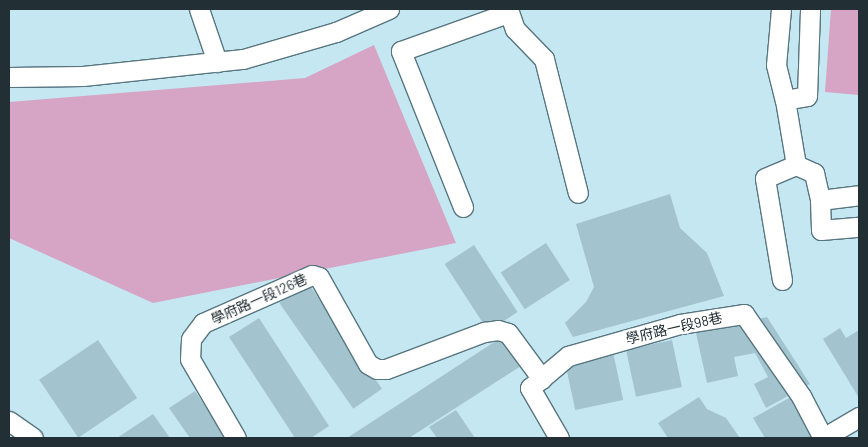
<!DOCTYPE html>
<meta charset="utf-8">
<style>
body{margin:0}
#map{position:relative;width:868px;height:447px;overflow:hidden;background:#c5e7f2;font-family:Barlow,"Noto Sans TC",sans-serif}
div>[style]{position:absolute}
.green>*{inset:0;background:#d6a4c4}
.building>*{inset:0;background:#a3c4cf;transform-origin:0 0}
.roads{filter:drop-shadow(1px 0 #587680) drop-shadow(-1px 0 #587680) drop-shadow(0 1px #587680) drop-shadow(0 -1px #587680)}
.minor>*{height:19px;margin:-9.5px;padding:0 9.5px;transform-origin:9.5px;border-radius:9.5px;background:#fff}
span{translate:-50% -50%;white-space:nowrap;text-align:center;line-height:1.15;-webkit-text-stroke:4.5px #fff;paint-order:stroke}
.street-label{font-size:14px;color:#222f34}
.frame{position:absolute;inset:0;border:10px solid #222f34;pointer-events:none}
</style>
<div id="map">
<div class="green">
<div style="clip-path:polygon(831px 9px,859px 9px,859px 95px,825px 92px)"></div>
<div style="clip-path:polygon(374px 45px,456px 243px,153px 303px,9px 238px,9px 102px,305px 78px)"></div>
</div>
<div class="building">
<div style="clip-path:polygon(670px 194px,680px 228px,707px 253px,724px 296px,573px 337px,565px 323px,586px 302px,594px 287px,576px 224px)"></div>
<div style="left:546px;top:243px;width:44px;height:54px;rotate:57deg"></div>
<div style="left:474px;top:245px;width:80px;height:35px;rotate:57deg"></div>
<div style="left:308px;top:283px;width:129px;height:35px;rotate:55deg"></div>
<div style="clip-path:polygon(767px 317px,810px 384px,766px 408px,754px 384px,768px 377px,755px 353px,734px 357px,738px 376px,707px 383px,696px 333px)"></div>
<div style="clip-path:polygon(259px 318px,329px 426px,311px 438px,295px 438px,229px 337px)"></div>
<div style="clip-path:polygon(840px 328px,846px 338px,859px 330px,859px 398px,823px 339px)"></div>
<div style="clip-path:polygon(502px 337px,521px 366px,409px 438px,347px 438px)"></div>
<div style="left:98px;top:340px;width:70px;height:71px;rotate:56deg"></div>
<div style="left:672px;top:340px;width:48px;height:47px;rotate:78deg"></div>
<div style="left:613px;top:352px;width:49px;height:49px;rotate:78deg"></div>
<div style="clip-path:polygon(195px 391px,227px 438px,190px 438px,169px 408px)"></div>
<div style="clip-path:polygon(798px 393px,820px 432px,809px 438px,765px 438px,753px 418px)"></div>
<div style="clip-path:polygon(699px 397px,707px 409px,726px 418px,740px 438px,668px 438px,658px 423px)"></div>
<div style="clip-path:polygon(456px 410px,475px 438px,437px 438px,429px 427px)"></div>
<div style="clip-path:polygon(153px 414px,170px 438px,117px 438px)"></div>
</div>
<div class="roads">
<div class="minor">
<div style="left:199px;top:9px;width:56px;rotate:71.2deg"></div>
<div style="left:508px;top:9px;width:21px;rotate:71deg"></div>
<div style="left:515px;top:29px;width:42px;rotate:46deg"></div>
<div style="left:544px;top:59px;width:138px;rotate:75.8deg"></div>
<div style="left:781px;top:9px;width:56px;rotate:95.1deg"></div>
<div style="left:776px;top:65px;width:36px;rotate:76deg"></div>
<div style="left:9px;top:77px;width:74px;rotate:-0.8deg"></div>
<div style="left:83px;top:76px;width:161px;rotate:-6.1deg"></div>
<div style="left:243px;top:59px;width:97px;rotate:-16.2deg"></div>
<div style="left:336px;top:32px;width:58px;rotate:-23.5deg"></div>
<div style="left:796px;top:165px;width:20px;rotate:24deg"></div>
<div style="left:814px;top:173px;width:28px;rotate:77deg"></div>
<div style="left:820px;top:200px;width:39px;rotate:-7deg"></div>
<div style="left:820px;top:200px;width:30px;rotate:88deg"></div>
<div style="left:821px;top:230px;width:38px;rotate:-5deg"></div>
<div style="left:463px;top:207px;width:168px;rotate:-111.7deg"></div>
<div style="left:401px;top:51px;width:114px;rotate:-19.6deg"></div>
<div style="left:782px;top:280px;width:103px;rotate:-99.5deg"></div>
<div style="left:765px;top:178px;width:34px;rotate:-23deg"></div>
<div style="left:796px;top:165px;width:66px;rotate:-99.6deg"></div>
<div style="left:785px;top:100px;width:22px;rotate:-10deg"></div>
<div style="left:807px;top:96px;width:87px;rotate:-88deg"></div>
<div style="left:9px;top:421px;width:29px;rotate:35deg"></div>
<div style="left:236px;top:438px;width:91px;rotate:-120.2deg"></div>
<div style="left:190px;top:359px;width:20px;rotate:-87deg"></div>
<div style="left:191px;top:339px;width:20px;rotate:-53deg"></div>
<div style="left:203px;top:323px;width:119px;rotate:-23.8deg"></div>
<div style="left:312px;top:275px;width:7px;rotate:16deg"></div>
<div style="left:319px;top:277px;width:100px;rotate:60.6deg"></div>
<div style="left:368px;top:364px;width:10px;rotate:29deg"></div>
<div style="left:377px;top:369px;width:9px"></div>
<div style="left:386px;top:369px;width:105px;rotate:-20.7deg"></div>
<div style="left:484px;top:332px;width:14px;rotate:-8deg"></div>
<div style="left:498px;top:330px;width:10px;rotate:17deg"></div>
<div style="left:508px;top:333px;width:57px;rotate:53.5deg"></div>
<div style="left:559px;top:438px;width:58px;rotate:-120.1deg"></div>
<div style="left:530px;top:388px;width:50px;rotate:-40.1deg"></div>
<div style="left:568px;top:356px;width:116px;rotate:-15.9deg"></div>
<div style="left:680px;top:324px;width:65px;rotate:-8.9deg"></div>
<div style="left:744px;top:314px;width:100px;rotate:55.2deg"></div>
<div style="left:801px;top:396px;width:47px;rotate:62.4deg"></div>
<div style="left:823px;top:438px;width:42px;rotate:-30.3deg"></div>
</div>
</div>
<div class="street-label">
<span style="left:259px;top:299px;rotate:-24deg">學府路一段126巷</span>
<span style="left:674px;top:328px;rotate:-13deg">學府路一段98巷</span>
</div>
<div class="frame"></div>
</div>
